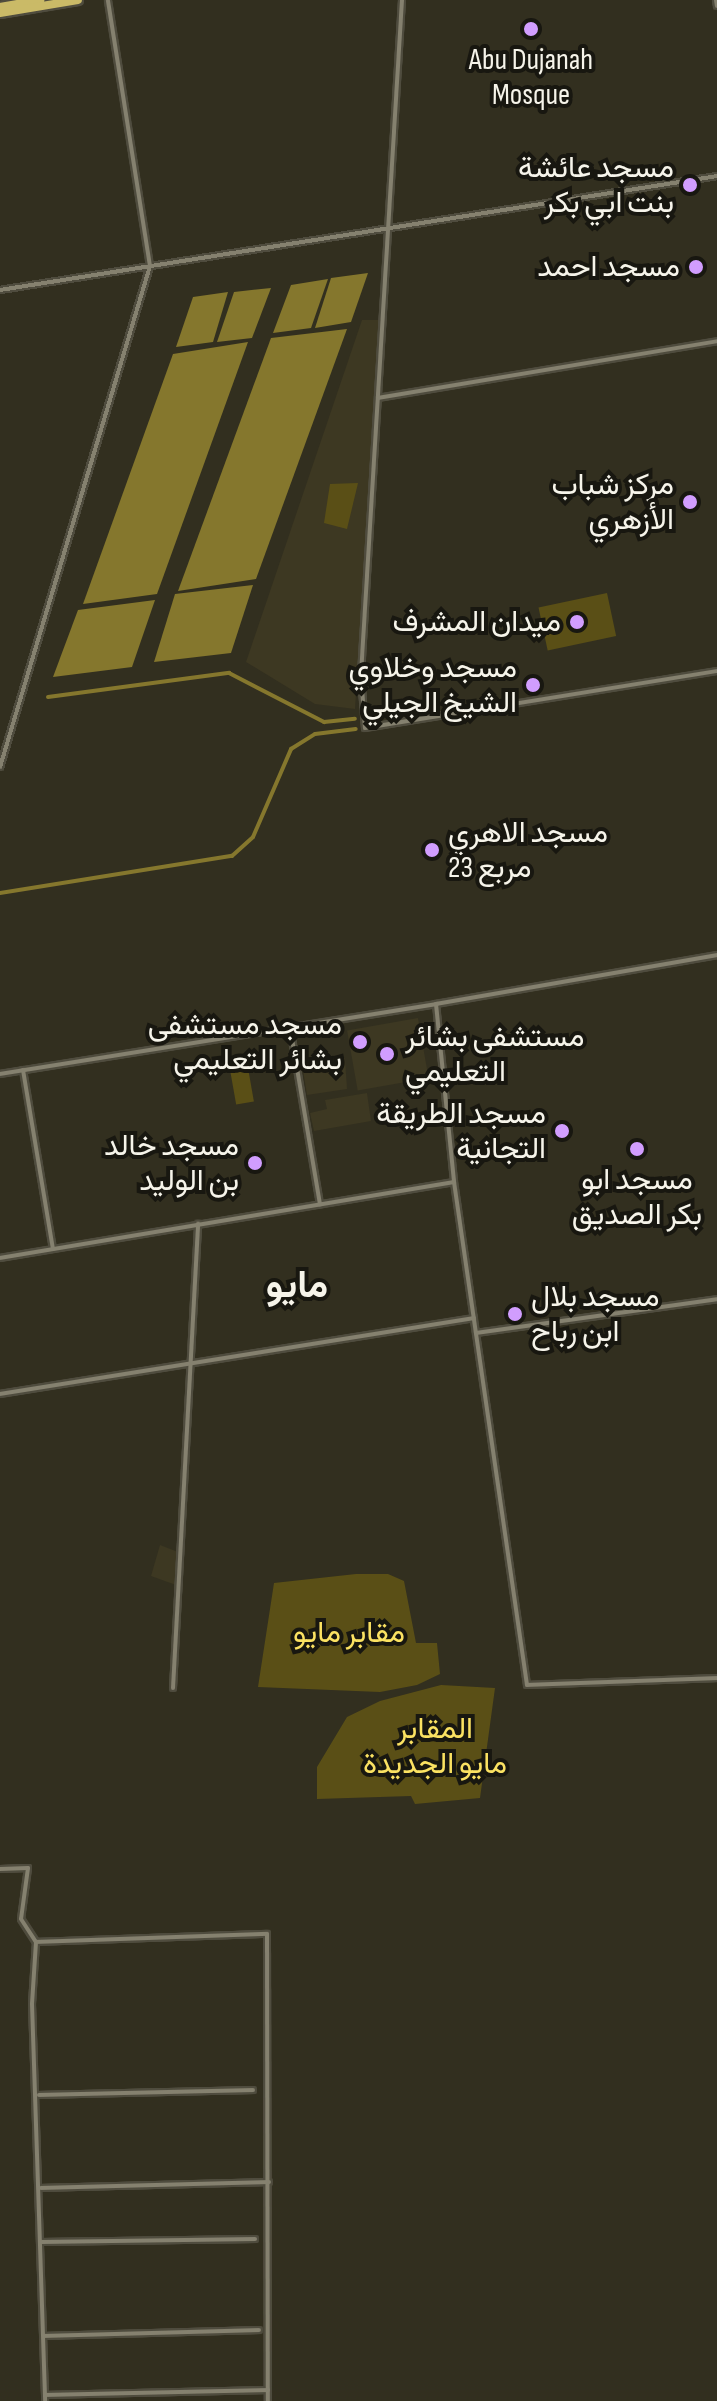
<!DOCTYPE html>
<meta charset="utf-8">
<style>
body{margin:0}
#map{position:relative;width:717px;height:2401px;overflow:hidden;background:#322f1f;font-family:"Sofia Sans Condensed",Vazirmatn,sans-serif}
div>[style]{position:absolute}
.built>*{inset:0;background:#3d3822;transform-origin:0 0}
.green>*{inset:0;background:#5a4f16;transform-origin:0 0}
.water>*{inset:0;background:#85772d}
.canal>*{height:4px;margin:-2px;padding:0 2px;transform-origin:2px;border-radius:2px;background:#85772d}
.roads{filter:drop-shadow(2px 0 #4f4c3e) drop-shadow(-2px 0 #4f4c3e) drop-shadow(0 2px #4f4c3e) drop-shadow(0 -2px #4f4c3e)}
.minor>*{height:4px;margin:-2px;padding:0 2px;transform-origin:2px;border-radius:2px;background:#85816f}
.highway>*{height:8px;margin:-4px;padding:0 4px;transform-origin:4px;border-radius:4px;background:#caba67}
.dots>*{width:22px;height:22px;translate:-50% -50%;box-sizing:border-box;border:4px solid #181710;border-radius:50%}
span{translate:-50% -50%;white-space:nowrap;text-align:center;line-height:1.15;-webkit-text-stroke:8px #181710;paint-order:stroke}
.poi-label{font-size:30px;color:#f6f4ea}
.right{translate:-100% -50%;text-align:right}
.left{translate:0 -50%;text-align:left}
.park-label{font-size:30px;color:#fbe262}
.district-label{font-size:38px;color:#f6f4ea;font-weight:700}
</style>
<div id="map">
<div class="built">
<div style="clip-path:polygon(362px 320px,380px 320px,355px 709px,315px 704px,246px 662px)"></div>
<div style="left:418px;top:1018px;width:61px;height:72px;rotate:80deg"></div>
<div style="clip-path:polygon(345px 1058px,347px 1089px,307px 1095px,303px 1070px)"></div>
<div style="clip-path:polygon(367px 1093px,371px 1121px,314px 1131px,310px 1113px,327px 1109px,325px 1100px)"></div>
<div style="clip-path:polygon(160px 1545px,178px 1552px,176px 1585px,151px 1576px)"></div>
</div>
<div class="green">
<div style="clip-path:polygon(358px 483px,347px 529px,324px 523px,330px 484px)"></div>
<div style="left:607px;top:593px;width:44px;height:70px;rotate:78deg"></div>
<div style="left:248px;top:1068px;width:34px;height:18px;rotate:80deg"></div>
<div style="clip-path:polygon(356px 1574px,388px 1574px,404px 1581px,416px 1643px,437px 1643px,440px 1674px,417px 1685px,380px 1692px,258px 1687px,274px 1583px)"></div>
<div style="clip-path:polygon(441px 1685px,495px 1688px,480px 1798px,415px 1804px,411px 1796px,317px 1799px,317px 1767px,347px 1717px,380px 1701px)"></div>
</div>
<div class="water">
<div style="clip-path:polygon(368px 273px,351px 322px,315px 328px,331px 278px)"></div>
<div style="clip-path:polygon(328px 279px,311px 328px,273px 333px,291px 285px)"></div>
<div style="clip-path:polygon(271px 288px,252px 338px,217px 342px,234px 292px)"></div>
<div style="clip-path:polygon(228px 292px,213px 342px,176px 347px,193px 297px)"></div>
<div style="clip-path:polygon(347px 329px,256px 579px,178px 591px,271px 338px)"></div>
<div style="clip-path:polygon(248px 342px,157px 594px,83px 604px,173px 354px)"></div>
<div style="clip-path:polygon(253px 585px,231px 653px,154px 662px,175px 594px)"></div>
<div style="clip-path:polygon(155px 600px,132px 667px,53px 677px,78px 610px)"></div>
</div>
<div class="canal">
<div style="left:48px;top:697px;width:183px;rotate:-7.6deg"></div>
<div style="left:229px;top:673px;width:107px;rotate:27.3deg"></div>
<div style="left:324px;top:722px;width:31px;rotate:-6deg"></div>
<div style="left:0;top:893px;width:235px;rotate:-9.1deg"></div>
<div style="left:232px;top:856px;width:28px;rotate:-42deg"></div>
<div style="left:253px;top:837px;width:96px;rotate:-66.6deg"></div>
<div style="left:291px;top:749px;width:28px;rotate:-32deg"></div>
<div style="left:315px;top:734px;width:41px;rotate:-7deg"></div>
</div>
<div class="roads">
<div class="minor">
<div style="left:402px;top:0;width:676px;rotate:93.48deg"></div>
<div style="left:361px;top:675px;width:53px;rotate:85.7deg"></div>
<div style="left:365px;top:728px;width:357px;rotate:-9.2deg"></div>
<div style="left:716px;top:0;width:6px;rotate:81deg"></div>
<div style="left:0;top:290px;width:726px;rotate:-9.03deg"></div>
<div style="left:378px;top:398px;width:344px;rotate:-9.5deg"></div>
<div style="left:0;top:767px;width:523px;rotate:-73.33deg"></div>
<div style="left:150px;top:266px;width:269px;rotate:-99deg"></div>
<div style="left:717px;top:955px;width:285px;rotate:170.1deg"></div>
<div style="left:436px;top:1004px;width:179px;rotate:84.2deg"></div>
<div style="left:454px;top:1182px;width:508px;rotate:81.74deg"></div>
<div style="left:527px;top:1685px;width:190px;rotate:-2.1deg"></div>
<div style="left:290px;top:1027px;width:180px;rotate:80.4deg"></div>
<div style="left:23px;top:1070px;width:181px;rotate:80.5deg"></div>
<div style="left:0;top:1074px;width:442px;rotate:-9.1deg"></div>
<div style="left:0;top:1258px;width:460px;rotate:-9.5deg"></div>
<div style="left:476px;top:1333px;width:243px;rotate:-8deg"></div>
<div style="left:0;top:1394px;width:480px;rotate:-9.1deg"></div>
<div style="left:173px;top:1688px;width:465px;rotate:-86.9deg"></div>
<div style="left:0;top:1869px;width:28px;rotate:-2deg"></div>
<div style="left:28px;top:1868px;width:51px;rotate:97.8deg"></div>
<div style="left:21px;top:1919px;width:27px;rotate:57deg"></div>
<div style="left:36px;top:1942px;width:231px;rotate:-2deg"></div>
<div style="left:267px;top:1934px;width:467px;rotate:89.9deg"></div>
<div style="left:36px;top:1942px;width:62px;rotate:93.7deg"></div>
<div style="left:32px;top:2004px;width:397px;rotate:88.1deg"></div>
<div style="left:39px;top:2095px;width:214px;rotate:-1.3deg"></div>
<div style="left:41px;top:2188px;width:228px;rotate:-1.5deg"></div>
<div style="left:42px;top:2242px;width:213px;rotate:-0.8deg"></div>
<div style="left:44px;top:2336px;width:215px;rotate:-1.6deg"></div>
<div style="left:45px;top:2395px;width:223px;rotate:-1.3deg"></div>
</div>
<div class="highway">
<div style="left:0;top:7px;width:41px;rotate:-9.9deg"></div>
<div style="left:0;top:13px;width:79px;rotate:-9.5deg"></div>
</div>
</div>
<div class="dots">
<div style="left:531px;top:29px;background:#d19dfe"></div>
<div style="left:690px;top:185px;background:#d19dfe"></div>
<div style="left:696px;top:267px;background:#d19dfe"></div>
<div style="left:690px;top:502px;background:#d19dfe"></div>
<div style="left:577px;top:622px;background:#d19dfe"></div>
<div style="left:533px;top:685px;background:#d19dfe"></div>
<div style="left:432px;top:850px;background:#d19dfe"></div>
<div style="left:360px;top:1042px;background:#d19dfe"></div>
<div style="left:387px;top:1054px;background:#d19dfe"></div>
<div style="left:562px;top:1131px;background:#d19dfe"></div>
<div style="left:637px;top:1149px;background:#d19dfe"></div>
<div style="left:255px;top:1163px;background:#d19dfe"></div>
<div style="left:515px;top:1314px;background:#d19dfe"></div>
</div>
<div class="poi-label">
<span style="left:531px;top:77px">Abu Dujanah<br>Mosque</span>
<span class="right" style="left:674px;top:185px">مسجد عائشة<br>بنت ابي بكر</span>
<span class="right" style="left:680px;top:267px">مسجد احمد</span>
<span class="right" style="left:674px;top:502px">مركز شباب<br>الأزهري</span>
<span class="right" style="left:561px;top:622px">ميدان المشرف</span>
<span class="right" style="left:517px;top:685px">مسجد وخلاوي<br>الشيخ الجيلي</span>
<span class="left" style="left:448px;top:850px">مسجد الاهري<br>مربع 23</span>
<span class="right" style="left:342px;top:1042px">مسجد مستشفى<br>بشائر التعليمي</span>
<span class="left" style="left:405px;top:1054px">مستشفى بشائر<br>التعليمي</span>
<span class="right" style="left:546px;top:1131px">مسجد الطريقة<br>التجانية</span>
<span class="right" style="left:239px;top:1163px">مسجد خالد<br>بن الوليد</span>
<span style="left:637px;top:1197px">مسجد ابو<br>بكر الصديق</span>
<span class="left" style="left:531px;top:1314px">مسجد بلال<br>ابن رباح</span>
</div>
<div class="park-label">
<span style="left:349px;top:1633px">مقابر مايو</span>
<span style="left:435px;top:1746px">المقابر<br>مايو الجديدة</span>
</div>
<div class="district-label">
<span style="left:297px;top:1286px">مايو</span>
</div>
</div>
